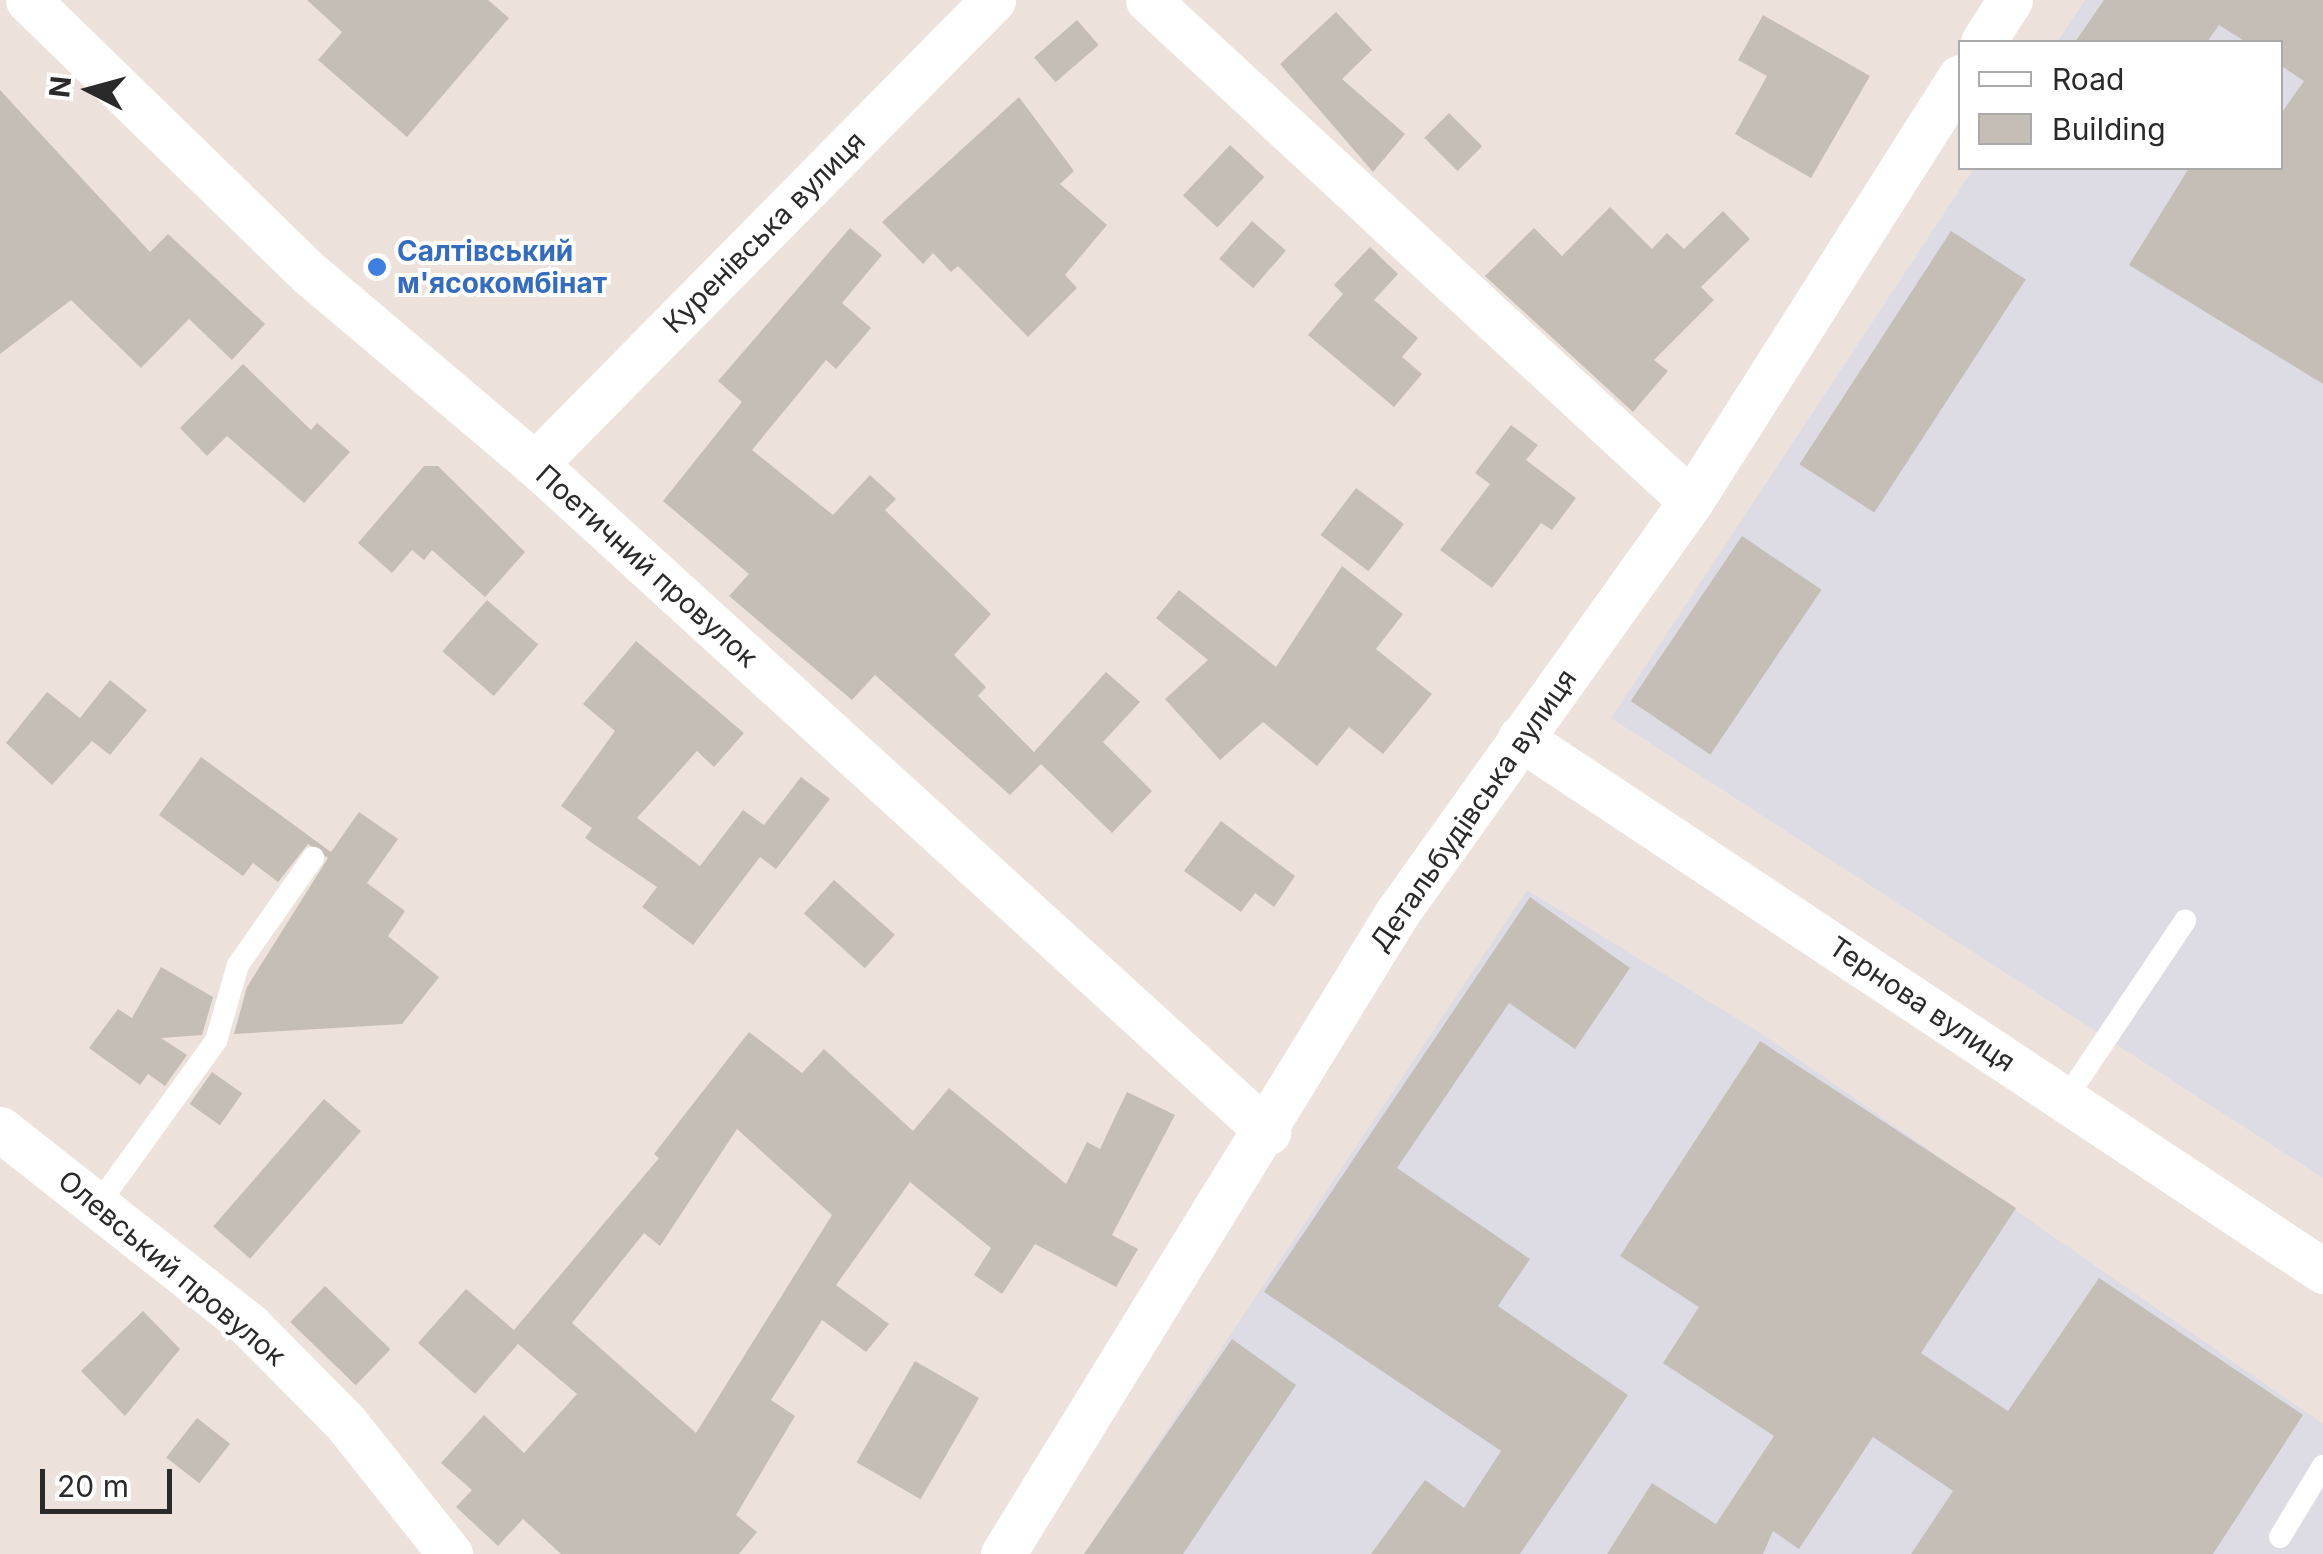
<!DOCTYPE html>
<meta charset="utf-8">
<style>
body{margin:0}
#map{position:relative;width:2323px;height:1554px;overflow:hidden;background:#ede2db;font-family:Inter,sans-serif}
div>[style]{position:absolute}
.industrial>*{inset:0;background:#dddce5}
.building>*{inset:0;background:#c4beb7;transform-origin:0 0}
.service>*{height:22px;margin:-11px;padding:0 11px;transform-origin:11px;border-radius:11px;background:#fff}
.minor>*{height:45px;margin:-22.5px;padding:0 22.5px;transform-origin:22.5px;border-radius:22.5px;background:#fff}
.dots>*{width:28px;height:28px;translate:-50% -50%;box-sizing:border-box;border:5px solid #fff;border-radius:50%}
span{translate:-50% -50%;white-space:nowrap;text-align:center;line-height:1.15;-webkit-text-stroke:8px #fff;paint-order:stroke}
.street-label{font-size:28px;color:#2a2a2a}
.shop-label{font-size:28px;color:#366cbe;font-weight:700}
.left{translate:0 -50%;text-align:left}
.legend{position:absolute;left:1958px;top:40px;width:325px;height:130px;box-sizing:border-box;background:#fff;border:2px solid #aaa;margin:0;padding:12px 18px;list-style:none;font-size:30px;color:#2a2a2a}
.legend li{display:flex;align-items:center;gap:20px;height:50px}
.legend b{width:50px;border:2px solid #aaa}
.north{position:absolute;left:40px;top:40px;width:100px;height:100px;-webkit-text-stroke:8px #fff;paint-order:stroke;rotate:276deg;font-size:28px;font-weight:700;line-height:40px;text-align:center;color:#2a2a2a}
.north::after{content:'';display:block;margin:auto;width:35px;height:45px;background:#2a2a2a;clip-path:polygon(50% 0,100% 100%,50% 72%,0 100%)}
.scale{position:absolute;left:40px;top:1469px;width:132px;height:45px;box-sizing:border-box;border:5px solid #2a2a2a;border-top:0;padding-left:12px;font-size:30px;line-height:35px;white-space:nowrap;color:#2a2a2a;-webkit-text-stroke:8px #fff;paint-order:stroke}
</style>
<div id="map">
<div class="industrial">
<div style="clip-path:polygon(2085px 0,2323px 0,2323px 1178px,1611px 718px,1974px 168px,2280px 168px,2280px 42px,2057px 42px)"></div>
<div style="clip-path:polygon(1527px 890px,1762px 1034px,2323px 1424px,2323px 1554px,1084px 1554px)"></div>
</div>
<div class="building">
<div style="clip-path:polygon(307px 0,488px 0,509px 18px,407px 137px,318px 60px,342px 32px)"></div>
<div style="clip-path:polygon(2104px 0,2323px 0,2323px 384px,2129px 265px,2189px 168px,2280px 168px,2280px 115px,2304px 81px,2280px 65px,2280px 42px,2246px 42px,2219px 25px,2207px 42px,2075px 42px)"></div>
<div style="clip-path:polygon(1336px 12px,1372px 50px,1342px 79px,1405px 134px,1373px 172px,1280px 64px)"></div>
<div style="clip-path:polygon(1763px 15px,1870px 76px,1811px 178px,1735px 134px,1767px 76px,1738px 60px)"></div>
<div style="left:1077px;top:20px;width:33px;height:57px;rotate:49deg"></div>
<div style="clip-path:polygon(0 90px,150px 252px,168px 234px,265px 324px,232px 360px,189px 319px,141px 368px,71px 300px,0 354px)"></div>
<div style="clip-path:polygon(1019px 97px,1074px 171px,1060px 184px,1107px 225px,1065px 275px,1077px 288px,1028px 337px,958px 266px,951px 272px,933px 253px,923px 264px,882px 222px)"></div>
<div style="left:1449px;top:113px;width:47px;height:35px;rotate:45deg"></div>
<div style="left:1230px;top:145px;width:47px;height:69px;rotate:43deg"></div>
<div style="clip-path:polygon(1610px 207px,1652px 249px,1667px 233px,1684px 249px,1723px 211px,1750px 239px,1701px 287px,1714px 300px,1654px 360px,1668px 371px,1633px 412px,1485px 276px,1534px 228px,1562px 256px)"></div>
<div style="left:1252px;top:221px;width:45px;height:50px;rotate:41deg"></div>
<div style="clip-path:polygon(850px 228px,882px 255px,842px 303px,871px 328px,836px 369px,826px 360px,752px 450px,833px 515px,870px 475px,896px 499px,885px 510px,991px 614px,954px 655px,986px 687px,978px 696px,1034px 752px,1106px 672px,1140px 702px,1103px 742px,1152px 791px,1112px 833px,1041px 764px,1010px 795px,875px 675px,852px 700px,729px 596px,749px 574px,663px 501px,742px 402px,718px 381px)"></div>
<div style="left:1951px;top:231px;width:89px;height:278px;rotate:33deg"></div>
<div style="clip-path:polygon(1370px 247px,1398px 274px,1374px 300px,1418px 338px,1402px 357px,1422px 374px,1394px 407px,1308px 335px,1343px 294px,1334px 285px)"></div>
<div style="clip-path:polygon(243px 364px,311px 430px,317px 423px,350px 452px,304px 503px,227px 436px,207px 456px,180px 428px)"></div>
<div style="clip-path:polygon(1511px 425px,1538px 445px,1526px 460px,1576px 498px,1552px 530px,1541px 523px,1492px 588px,1440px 550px,1490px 484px,1475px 473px)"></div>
<div style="clip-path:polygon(424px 466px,438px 466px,525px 552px,485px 597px,432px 550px,424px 560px,412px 550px,392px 573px,358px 543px)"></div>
<div style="left:1356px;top:488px;width:60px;height:59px;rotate:37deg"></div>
<div style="left:1742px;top:536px;width:96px;height:199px;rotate:34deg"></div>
<div style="clip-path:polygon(1342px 566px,1403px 614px,1376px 649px,1432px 694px,1383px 754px,1349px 727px,1317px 766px,1263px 722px,1220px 760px,1165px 699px,1208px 660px,1156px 618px,1179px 590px,1276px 667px)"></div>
<div style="left:487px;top:600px;width:68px;height:68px;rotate:41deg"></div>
<div style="clip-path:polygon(636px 641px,744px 733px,714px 767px,697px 751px,637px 818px,700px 866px,743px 810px,764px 825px,801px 777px,830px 799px,776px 869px,760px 857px,693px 945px,642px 907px,657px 887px,585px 838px,592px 828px,561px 806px,615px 731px,583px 704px)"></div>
<div style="clip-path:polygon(110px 680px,147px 710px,110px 755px,92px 741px,52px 785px,6px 743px,47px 692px,80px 718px)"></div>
<div style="clip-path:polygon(201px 757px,331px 852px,359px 812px,398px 839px,367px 883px,405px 911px,388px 936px,439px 977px,402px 1024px,234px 1034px,247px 987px,328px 858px,308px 844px,278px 882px,253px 863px,243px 876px,159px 815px)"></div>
<div style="clip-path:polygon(1221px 821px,1295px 876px,1274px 907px,1255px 893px,1241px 912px,1184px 871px)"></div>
<div style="left:834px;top:880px;width:82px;height:45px;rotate:42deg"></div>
<div style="clip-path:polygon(1530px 897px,1630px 968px,1575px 1049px,1509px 1003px,1397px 1168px,1530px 1259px,1498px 1306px,1628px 1395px,1520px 1554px,1371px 1554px,1425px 1480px,1464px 1508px,1501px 1451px,1264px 1292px)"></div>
<div style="clip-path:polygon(161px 967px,213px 997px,202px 1035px,161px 1038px,187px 1055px,165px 1086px,148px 1074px,140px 1085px,89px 1048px,118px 1009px,132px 1018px)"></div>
<div style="clip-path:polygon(evenodd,749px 1032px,802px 1073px,824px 1049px,913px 1131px,949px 1088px,1066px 1184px,1087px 1142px,1100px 1149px,1127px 1092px,1175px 1115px,1112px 1235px,1138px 1249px,1116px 1287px,1035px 1244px,1002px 1294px,974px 1275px,991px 1248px,910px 1182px,836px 1285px,889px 1324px,866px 1352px,822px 1320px,771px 1400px,795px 1416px,736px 1515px,757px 1532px,739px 1554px,561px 1554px,523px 1519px,498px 1546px,456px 1507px,472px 1490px,441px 1463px,484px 1415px,524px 1453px,577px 1394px,518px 1344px,475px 1394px,418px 1343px,466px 1289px,514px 1330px,659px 1158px,654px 1154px,749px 1032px,737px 1129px,832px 1215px,696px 1433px,572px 1323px,644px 1233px,660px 1246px,737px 1129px)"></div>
<div style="clip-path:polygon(1760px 1041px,2016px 1208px,1921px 1353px,2008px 1411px,2099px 1278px,2303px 1415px,2213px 1554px,1911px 1554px,1953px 1491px,1873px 1437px,1799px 1549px,1773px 1531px,1763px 1554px,1607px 1554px,1652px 1483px,1716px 1524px,1774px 1436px,1663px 1363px,1699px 1307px,1620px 1256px)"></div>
<div style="left:212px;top:1072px;width:37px;height:39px;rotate:35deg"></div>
<div style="left:324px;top:1099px;width:49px;height:169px;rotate:41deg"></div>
<div style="left:325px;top:1286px;width:91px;height:50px;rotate:44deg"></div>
<div style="clip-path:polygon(143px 1311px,180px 1349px,125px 1416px,81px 1371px)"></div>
<div style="clip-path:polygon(1232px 1339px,1296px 1385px,1183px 1554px,1084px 1554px)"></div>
<div style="left:915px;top:1361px;width:74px;height:117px;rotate:30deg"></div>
<div style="left:197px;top:1418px;width:42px;height:50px;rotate:38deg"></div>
</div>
<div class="service">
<div style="left:2065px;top:1100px;width:216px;rotate:-56.2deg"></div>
<div style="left:99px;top:1203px;width:200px;rotate:-54.2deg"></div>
<div style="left:216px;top:1041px;width:79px;rotate:-73.9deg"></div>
<div style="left:238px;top:965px;width:131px;rotate:-55deg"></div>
<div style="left:2280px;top:1537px;width:83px;rotate:-58.8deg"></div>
</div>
<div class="minor">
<div style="left:28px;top:0;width:393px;rotate:44.2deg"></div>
<div style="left:310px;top:274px;width:294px;rotate:40.2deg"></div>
<div style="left:535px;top:464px;width:992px;rotate:42.34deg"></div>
<div style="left:1148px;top:0;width:739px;rotate:42.7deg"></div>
<div style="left:1983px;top:42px;width:50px;rotate:-57.3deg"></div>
<div style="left:535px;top:464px;width:652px;rotate:-45.37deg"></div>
<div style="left:1520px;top:738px;width:964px;rotate:33.57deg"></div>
<div style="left:0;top:1129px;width:318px;rotate:38.2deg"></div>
<div style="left:250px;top:1326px;width:135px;rotate:45.3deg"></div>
<div style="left:345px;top:1422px;width:169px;rotate:51.5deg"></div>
<div style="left:1003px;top:1554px;width:752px;rotate:-58.42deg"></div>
<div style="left:1397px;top:913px;width:506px;rotate:-54.49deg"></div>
<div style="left:1691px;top:501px;width:502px;rotate:-57.61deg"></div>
</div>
<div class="dots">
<div style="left:377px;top:267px;background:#3f7fe0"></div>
</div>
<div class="street-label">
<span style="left:764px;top:232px;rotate:-45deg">Куренівська вулиця</span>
<span style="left:647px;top:566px;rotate:42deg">Поетичний провулок</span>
<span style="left:1473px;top:810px;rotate:-55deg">Детальбудівська вулиця</span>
<span style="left:1922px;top:1004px;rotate:34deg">Тернова вулиця</span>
<span style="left:172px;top:1268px;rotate:40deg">Олевський провулок</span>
</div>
<div class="shop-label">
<span class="left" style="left:397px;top:267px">Салтівський<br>м'ясокомбінат</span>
</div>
<ul class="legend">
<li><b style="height:12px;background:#fff"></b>Road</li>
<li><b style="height:28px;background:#c4beb7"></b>Building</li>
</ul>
<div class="north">N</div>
<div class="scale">20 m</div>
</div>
